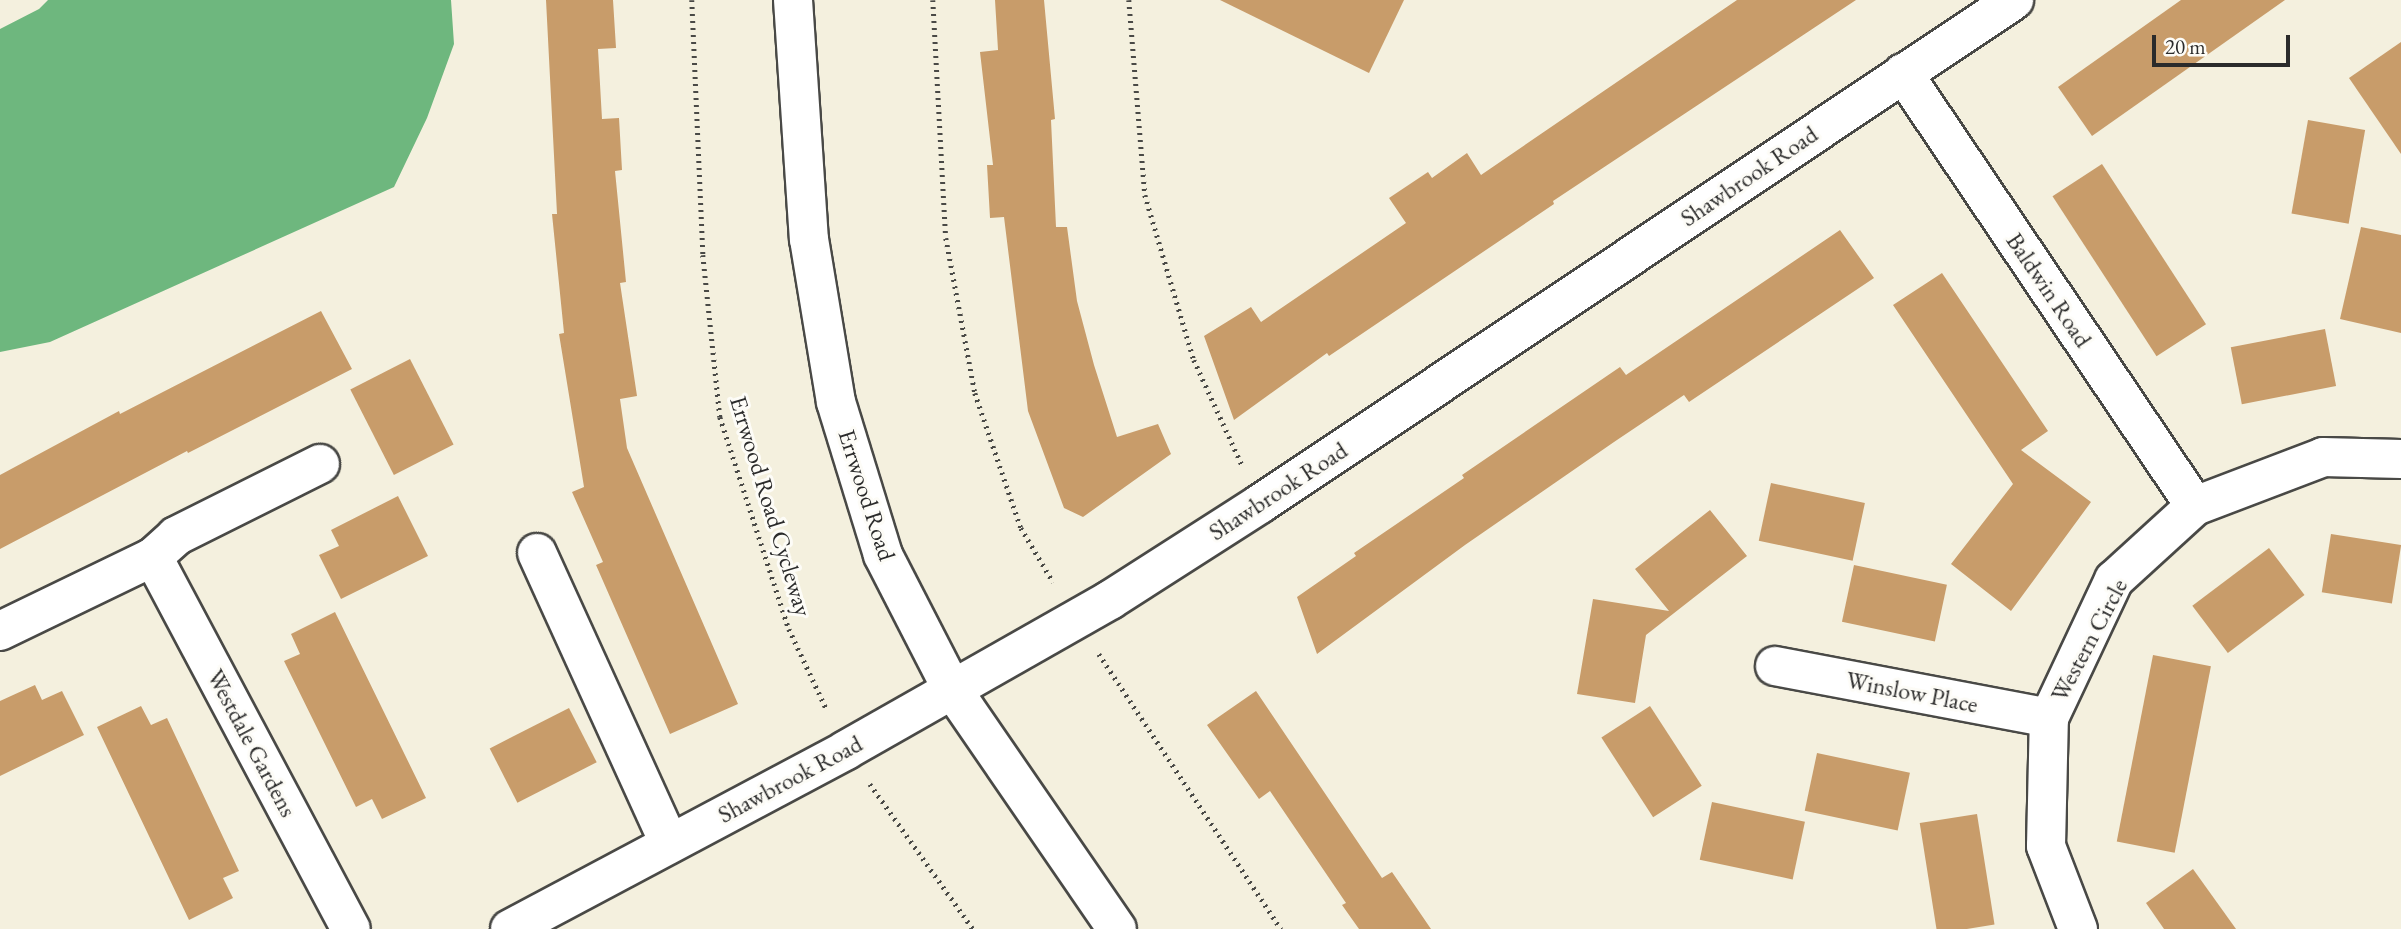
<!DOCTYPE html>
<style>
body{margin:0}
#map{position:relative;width:2401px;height:929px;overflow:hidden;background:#f4f0de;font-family:"EB Garamond",serif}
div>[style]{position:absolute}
.forest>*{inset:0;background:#6eb77e}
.building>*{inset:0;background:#c89c6a;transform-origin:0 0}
.path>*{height:4.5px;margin-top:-2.25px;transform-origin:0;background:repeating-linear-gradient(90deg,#494946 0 2px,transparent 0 7px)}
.roads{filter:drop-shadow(2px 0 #494946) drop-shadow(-2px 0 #494946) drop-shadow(0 2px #494946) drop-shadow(0 -2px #494946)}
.minor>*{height:38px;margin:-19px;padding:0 19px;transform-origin:19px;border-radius:19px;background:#fff}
span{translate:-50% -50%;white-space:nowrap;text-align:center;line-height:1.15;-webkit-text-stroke:6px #fdfcf7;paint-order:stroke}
.street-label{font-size:24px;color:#2b2b2b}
.scale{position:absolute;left:2152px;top:35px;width:138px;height:32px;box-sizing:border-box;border:4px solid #2b2b2b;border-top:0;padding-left:9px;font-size:21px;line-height:24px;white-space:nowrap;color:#2b2b2b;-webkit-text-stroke:5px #fdfcf7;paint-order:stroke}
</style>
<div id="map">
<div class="forest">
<div style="clip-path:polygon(48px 0,451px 0,454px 44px,427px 118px,394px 187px,50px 342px,0 352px,0 29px,39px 9px)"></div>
</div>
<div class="building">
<div style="clip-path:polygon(546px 0,613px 0,616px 48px,598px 49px,602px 119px,619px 118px,622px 170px,615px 171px,626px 282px,620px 283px,637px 396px,620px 399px,627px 448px,738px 704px,670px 734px,596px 565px,603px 562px,572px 492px,584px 487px,559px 334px,564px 333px,552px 214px,557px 214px)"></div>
<div style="clip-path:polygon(995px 0,1044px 0,1055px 119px,1051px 120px,1056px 227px,1067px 227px,1077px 301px,1094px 365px,1117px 437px,1158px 424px,1171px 454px,1083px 517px,1064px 508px,1028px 411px,1004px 217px,990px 218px,987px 165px,993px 165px,980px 52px,998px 50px)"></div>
<div style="clip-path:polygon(1220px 0,1404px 0,1369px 73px)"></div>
<div style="clip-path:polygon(1737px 0,1856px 0,1553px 201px,1554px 204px,1329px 356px,1327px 353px,1234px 420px,1204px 336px,1251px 307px,1261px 322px,1406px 223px,1389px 198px,1428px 172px,1432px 178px,1467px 153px,1481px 175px)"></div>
<div style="clip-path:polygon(2181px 0,2285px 0,2092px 136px,2058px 87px)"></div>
<div style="clip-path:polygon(2401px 42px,2401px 154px,2349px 78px)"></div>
<div style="left:2308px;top:120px;width:58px;height:95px;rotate:10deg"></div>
<div style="left:2102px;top:164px;width:191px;height:59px;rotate:57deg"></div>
<div style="clip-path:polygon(2361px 227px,2401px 235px,2401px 333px,2340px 319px)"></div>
<div style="clip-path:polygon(1840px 230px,1874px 278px,1689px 402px,1684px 395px,1614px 442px,1465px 545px,1317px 654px,1297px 597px,1356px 556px,1354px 553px,1464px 478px,1462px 475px,1620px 367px,1626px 375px)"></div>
<div style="clip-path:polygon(1942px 273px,2048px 431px,2021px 450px,2091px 502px,2011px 611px,1951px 564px,2013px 484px,1893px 305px)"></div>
<div style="clip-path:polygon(321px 311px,352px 369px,188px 453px,187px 451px,0 549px,0 475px,119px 411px,120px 414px)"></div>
<div style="left:2325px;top:329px;width:58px;height:96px;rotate:79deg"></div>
<div style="left:410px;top:359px;width:96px;height:67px;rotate:63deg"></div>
<div style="left:1771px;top:483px;width:96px;height:59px;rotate:12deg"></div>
<div style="clip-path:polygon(398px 496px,428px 556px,341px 599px,319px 555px,339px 546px,331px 530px)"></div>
<div style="clip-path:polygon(1710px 510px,1747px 556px,1646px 635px,1635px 703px,1577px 694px,1593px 599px,1669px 611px,1635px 569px)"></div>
<div style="left:2331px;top:534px;width:71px;height:59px;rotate:9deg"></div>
<div style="left:2269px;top:548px;width:59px;height:96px;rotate:53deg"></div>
<div style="left:1854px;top:565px;width:95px;height:58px;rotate:12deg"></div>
<div style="clip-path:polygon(335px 612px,426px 798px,382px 819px,372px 799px,356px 807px,284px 661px,300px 654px,291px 634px)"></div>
<div style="left:2153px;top:655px;width:59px;height:190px;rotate:11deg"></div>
<div style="clip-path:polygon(35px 685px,42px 700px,62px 691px,84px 735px,0 776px,0 701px)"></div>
<div style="clip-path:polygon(1256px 691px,1382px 878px,1392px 872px,1431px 929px,1359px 929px,1342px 905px,1346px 903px,1270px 791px,1259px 799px,1207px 725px)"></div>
<div style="clip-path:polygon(141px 706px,151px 725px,167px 718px,239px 871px,223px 878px,233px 898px,189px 920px,97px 727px)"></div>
<div style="left:1650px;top:706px;width:95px;height:58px;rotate:57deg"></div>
<div style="left:569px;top:708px;width:61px;height:89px;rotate:63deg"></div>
<div style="left:1817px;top:753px;width:95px;height:59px;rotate:12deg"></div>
<div style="left:1712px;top:802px;width:95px;height:59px;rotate:12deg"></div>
<div style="left:1977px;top:814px;width:112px;height:58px;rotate:81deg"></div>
<div style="clip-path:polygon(2193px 869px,2236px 929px,2164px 929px,2146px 903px)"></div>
</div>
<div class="path">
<div style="left:692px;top:0;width:255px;rotate:87.5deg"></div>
<div style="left:703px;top:255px;width:163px;rotate:84deg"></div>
<div style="left:720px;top:417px;width:223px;rotate:72deg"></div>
<div style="left:789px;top:629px;width:89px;rotate:64.9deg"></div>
<div style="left:933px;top:0;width:238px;rotate:86.9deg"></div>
<div style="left:946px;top:238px;width:158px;rotate:79.4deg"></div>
<div style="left:975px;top:393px;width:143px;rotate:71.2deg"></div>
<div style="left:1021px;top:528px;width:63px;rotate:59.3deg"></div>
<div style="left:1129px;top:0;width:196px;rotate:85.3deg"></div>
<div style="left:1145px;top:195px;width:172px;rotate:73.5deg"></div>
<div style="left:1194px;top:360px;width:115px;rotate:65.4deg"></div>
<div style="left:1099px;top:654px;width:330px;rotate:56.5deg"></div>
<div style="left:870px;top:784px;width:178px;rotate:54.6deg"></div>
</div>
<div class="roads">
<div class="minor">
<div style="left:793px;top:0;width:240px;rotate:86.2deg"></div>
<div style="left:809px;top:239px;width:165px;rotate:80.6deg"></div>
<div style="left:836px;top:402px;width:160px;rotate:72.9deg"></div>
<div style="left:883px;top:555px;width:151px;rotate:62.8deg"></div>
<div style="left:952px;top:689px;width:291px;rotate:55.5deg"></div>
<div style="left:1903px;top:73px;width:522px;rotate:56.01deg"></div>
<div style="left:537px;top:553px;width:319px;rotate:65.5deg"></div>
<div style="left:153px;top:557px;width:421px;rotate:62deg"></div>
<div style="left:0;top:631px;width:170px;rotate:-25.8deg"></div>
<div style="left:153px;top:557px;width:31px;rotate:-42deg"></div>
<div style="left:176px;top:536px;width:161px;rotate:-26.6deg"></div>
<div style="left:1775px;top:666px;width:279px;rotate:10.7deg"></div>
<div style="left:510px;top:929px;width:381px;rotate:-28deg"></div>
<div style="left:846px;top:750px;width:304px;rotate:-29.6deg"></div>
<div style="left:1110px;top:600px;width:178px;rotate:-32.6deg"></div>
<div style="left:1260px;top:504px;width:907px;rotate:-33.76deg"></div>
<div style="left:2078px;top:929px;width:89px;rotate:-111.1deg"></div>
<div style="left:2046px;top:846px;width:128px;rotate:-88.7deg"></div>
<div style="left:2049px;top:718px;width:153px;rotate:-64.8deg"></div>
<div style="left:2114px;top:580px;width:110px;rotate:-42.4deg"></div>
<div style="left:2195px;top:506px;width:137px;rotate:-20.9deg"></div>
<div style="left:2323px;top:457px;width:78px;rotate:1.5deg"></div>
</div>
</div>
<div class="street-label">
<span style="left:1749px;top:176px;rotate:-34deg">Shawbrook Road</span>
<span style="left:2049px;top:290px;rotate:56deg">Baldwin Road</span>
<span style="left:1278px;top:491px;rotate:-33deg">Shawbrook Road</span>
<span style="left:867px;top:495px;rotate:72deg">Errwood Road</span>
<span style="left:771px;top:506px;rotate:73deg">Errwood Road Cycleway</span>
<span style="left:2089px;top:640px;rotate:-62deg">Western Circle</span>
<span style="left:1912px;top:692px;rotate:11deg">Winslow Place</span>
<span style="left:252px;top:743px;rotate:62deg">Westdale Gardens</span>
<span style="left:790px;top:779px;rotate:-28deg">Shawbrook Road</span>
</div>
<div class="scale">20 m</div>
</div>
